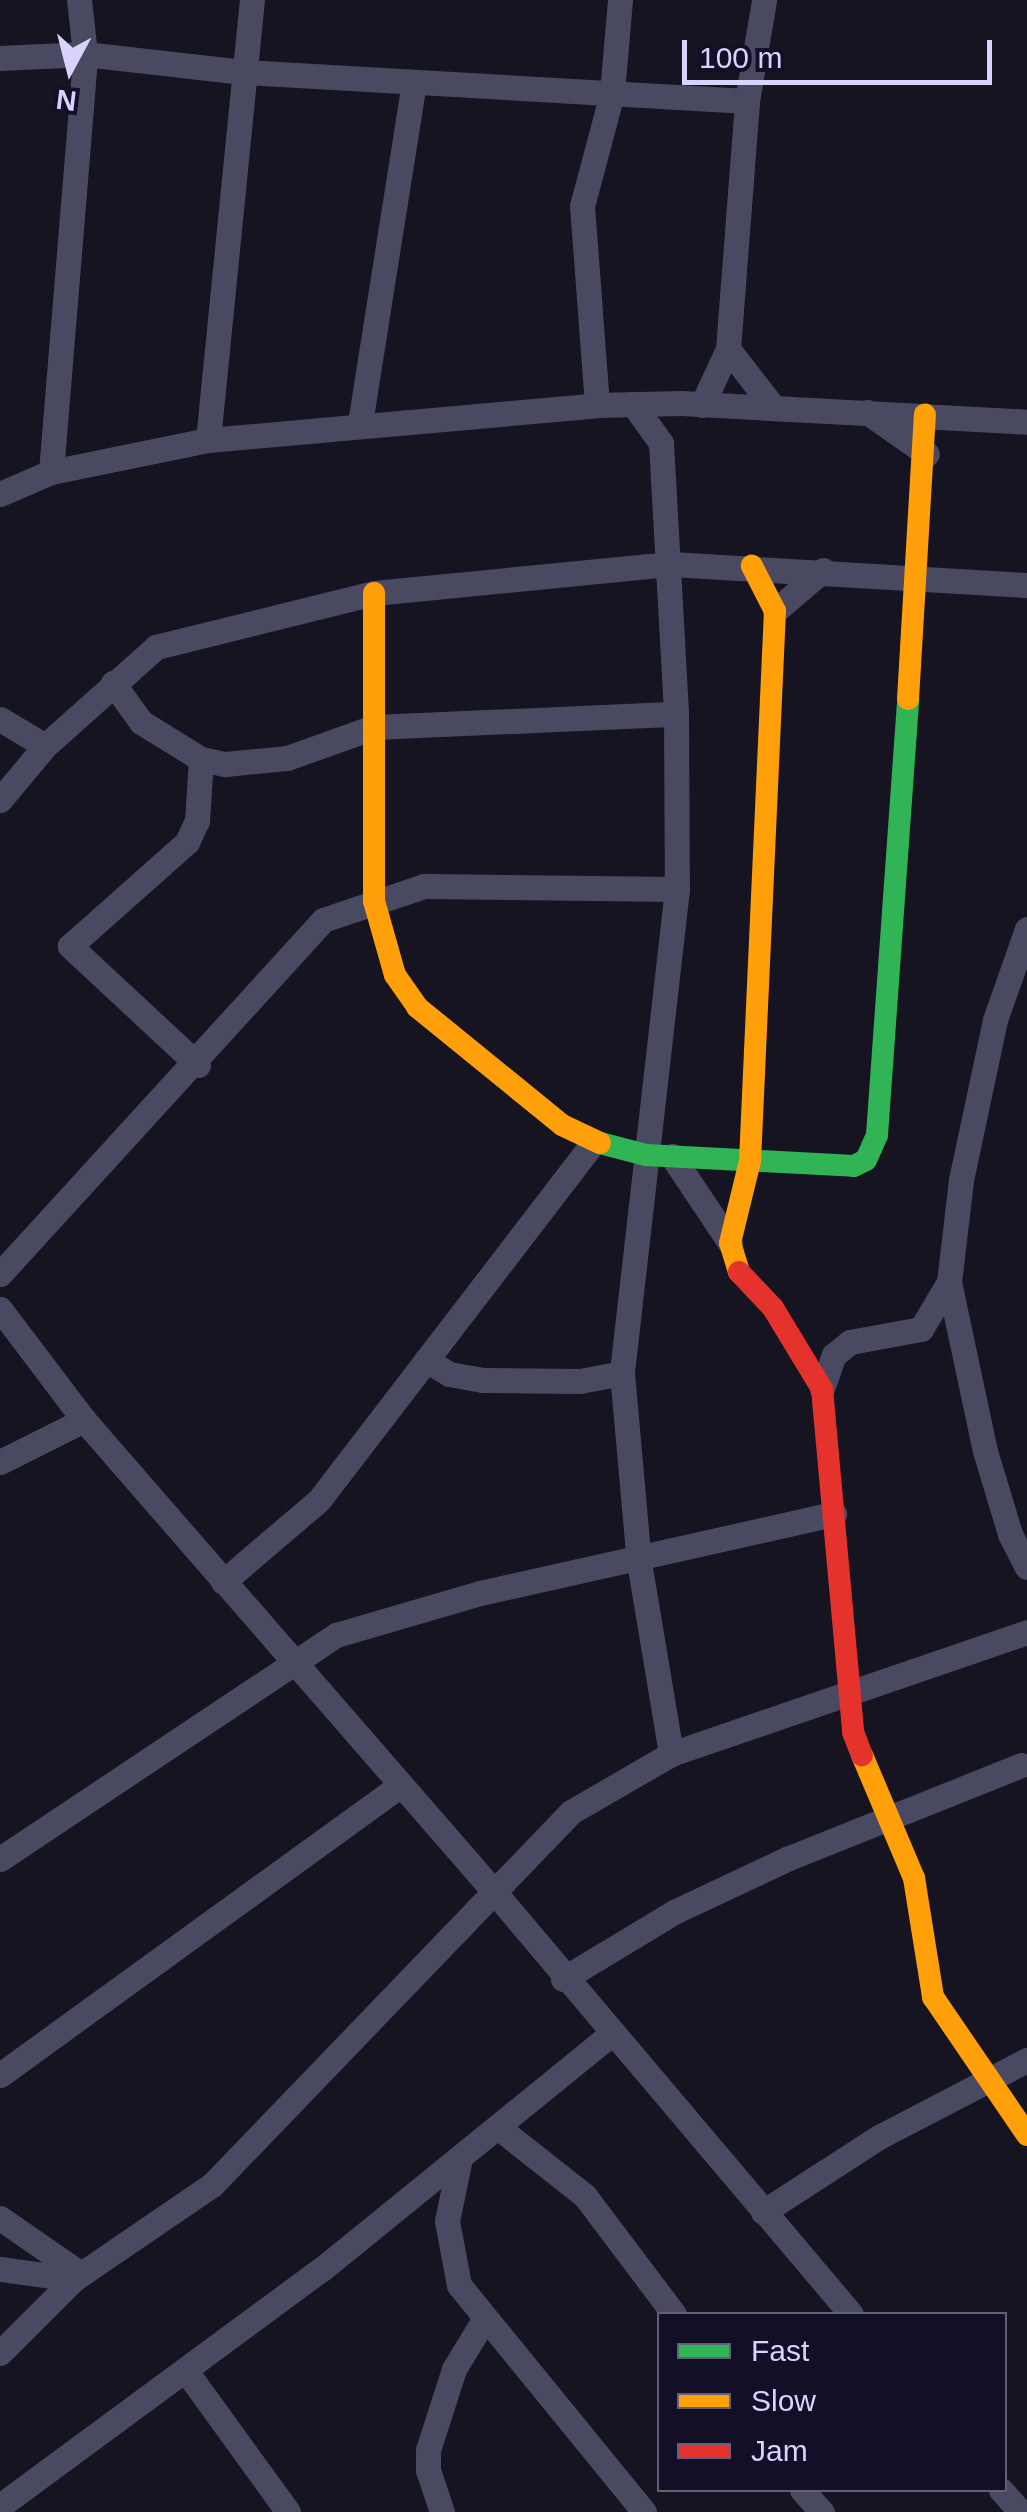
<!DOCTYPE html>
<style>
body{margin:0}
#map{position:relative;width:1027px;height:2512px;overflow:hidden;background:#161421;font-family:Arial,sans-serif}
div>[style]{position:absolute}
.street>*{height:25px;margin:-12.5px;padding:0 12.5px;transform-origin:12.5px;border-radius:12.5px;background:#4a4962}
.fast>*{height:22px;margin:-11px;padding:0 11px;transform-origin:11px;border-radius:11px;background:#30b455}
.slow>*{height:22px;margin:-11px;padding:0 11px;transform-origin:11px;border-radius:11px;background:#ff9f0a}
.jam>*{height:22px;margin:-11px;padding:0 11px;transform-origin:11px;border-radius:11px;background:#e5322d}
span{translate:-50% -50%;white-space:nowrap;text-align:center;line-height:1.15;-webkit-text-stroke:8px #130f26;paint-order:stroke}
.legend{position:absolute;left:657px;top:2312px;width:350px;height:180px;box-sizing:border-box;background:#130f26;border:2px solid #625e7d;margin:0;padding:12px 18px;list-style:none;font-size:30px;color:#d9d4ff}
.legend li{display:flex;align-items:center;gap:20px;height:50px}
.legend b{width:50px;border:2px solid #625e7d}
.north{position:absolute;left:20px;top:20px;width:100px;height:100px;-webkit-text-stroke:8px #130f26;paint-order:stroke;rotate:187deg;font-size:28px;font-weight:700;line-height:40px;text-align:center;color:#d9d4ff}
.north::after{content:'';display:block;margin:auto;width:35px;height:45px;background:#d9d4ff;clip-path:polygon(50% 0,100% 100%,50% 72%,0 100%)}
.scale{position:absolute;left:682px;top:40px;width:310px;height:45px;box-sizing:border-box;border:5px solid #d9d4ff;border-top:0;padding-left:12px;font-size:30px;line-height:35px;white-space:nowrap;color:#d9d4ff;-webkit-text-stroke:8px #130f26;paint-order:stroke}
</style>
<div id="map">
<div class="street">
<div style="left:0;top:58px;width:85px;rotate:-2.7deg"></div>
<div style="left:85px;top:54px;width:159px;rotate:6.5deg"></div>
<div style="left:243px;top:72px;width:505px;rotate:3.29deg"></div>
<div style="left:728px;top:349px;width:75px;rotate:52.1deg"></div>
<div style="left:633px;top:404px;width:48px;rotate:54.3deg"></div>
<div style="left:661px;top:443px;width:271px;rotate:86.8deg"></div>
<div style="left:676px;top:714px;width:175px;rotate:89.7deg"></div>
<div style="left:677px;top:889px;width:487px;rotate:96.5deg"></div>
<div style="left:622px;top:1373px;width:190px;rotate:84.9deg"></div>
<div style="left:639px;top:1562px;width:195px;rotate:80.5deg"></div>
<div style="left:597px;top:405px;width:200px;rotate:-94.3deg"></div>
<div style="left:582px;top:206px;width:117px;rotate:-75.1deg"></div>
<div style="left:612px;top:93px;width:93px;rotate:-85.1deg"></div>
<div style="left:702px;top:405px;width:62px;rotate:-65.1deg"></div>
<div style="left:728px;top:349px;width:249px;rotate:-85.6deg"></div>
<div style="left:747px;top:101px;width:102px;rotate:-80.4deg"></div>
<div style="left:867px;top:412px;width:73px;rotate:35deg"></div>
<div style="left:360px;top:423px;width:345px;rotate:-81deg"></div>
<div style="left:208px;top:440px;width:442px;rotate:-84.3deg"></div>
<div style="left:51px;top:472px;width:419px;rotate:-85.3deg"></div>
<div style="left:85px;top:54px;width:54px;rotate:-96.3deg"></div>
<div style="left:0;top:494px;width:56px;rotate:-23.3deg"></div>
<div style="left:51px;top:472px;width:160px;rotate:-11.5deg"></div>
<div style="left:208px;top:440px;width:391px;rotate:-5.1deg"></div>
<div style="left:597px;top:405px;width:84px;rotate:-1.4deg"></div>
<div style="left:681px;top:403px;width:347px;rotate:3.1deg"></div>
<div style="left:775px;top:611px;width:63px;rotate:-40.5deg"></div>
<div style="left:113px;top:683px;width:48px;rotate:54.3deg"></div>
<div style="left:141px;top:722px;width:70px;rotate:31.7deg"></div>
<div style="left:201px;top:759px;width:25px;rotate:12deg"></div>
<div style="left:225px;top:764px;width:62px;rotate:-5.5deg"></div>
<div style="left:287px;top:758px;width:92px;rotate:-19.6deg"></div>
<div style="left:374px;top:727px;width:302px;rotate:-2.5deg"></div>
<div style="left:0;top:719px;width:52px;rotate:31deg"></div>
<div style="left:0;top:800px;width:70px;rotate:-50.2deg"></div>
<div style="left:45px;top:746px;width:149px;rotate:-41.7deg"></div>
<div style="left:156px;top:647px;width:225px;rotate:-13.9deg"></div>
<div style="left:374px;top:593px;width:298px;rotate:-5.6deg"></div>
<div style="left:671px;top:564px;width:357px;rotate:3.4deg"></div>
<div style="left:1027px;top:929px;width:96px;rotate:109.4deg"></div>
<div style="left:995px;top:1020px;width:164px;rotate:102deg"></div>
<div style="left:961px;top:1180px;width:103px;rotate:96.7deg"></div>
<div style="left:949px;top:1282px;width:173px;rotate:78deg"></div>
<div style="left:985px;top:1451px;width:87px;rotate:73.2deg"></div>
<div style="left:1010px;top:1534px;width:37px;rotate:63deg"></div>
<div style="left:198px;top:1065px;width:175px;rotate:-137.1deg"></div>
<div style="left:70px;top:946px;width:157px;rotate:-41.6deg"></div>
<div style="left:187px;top:842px;width:23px;rotate:-65deg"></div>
<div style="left:197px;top:821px;width:62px;rotate:-86.3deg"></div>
<div style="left:672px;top:1156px;width:105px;rotate:56.3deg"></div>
<div style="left:0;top:1274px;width:479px;rotate:-47.6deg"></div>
<div style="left:323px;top:920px;width:107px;rotate:-18.6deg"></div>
<div style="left:424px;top:886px;width:253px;rotate:0.7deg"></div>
<div style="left:0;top:1309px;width:139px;rotate:52.9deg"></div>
<div style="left:84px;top:1420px;width:620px;rotate:48.99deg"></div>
<div style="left:491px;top:1888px;width:558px;rotate:49.8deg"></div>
<div style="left:426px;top:1360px;width:27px;rotate:31deg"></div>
<div style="left:449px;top:1374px;width:35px;rotate:10deg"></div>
<div style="left:483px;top:1380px;width:97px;rotate:0.6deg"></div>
<div style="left:580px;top:1381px;width:43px;rotate:-10.8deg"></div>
<div style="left:822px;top:1389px;width:36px;rotate:-71deg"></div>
<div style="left:834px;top:1355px;width:21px;rotate:-39deg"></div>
<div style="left:850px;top:1342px;width:72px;rotate:-10.4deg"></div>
<div style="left:921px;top:1329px;width:55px;rotate:-59.2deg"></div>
<div style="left:0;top:1462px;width:94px;rotate:-26.6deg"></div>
<div style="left:223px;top:1582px;width:126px;rotate:-40.5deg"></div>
<div style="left:319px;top:1500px;width:452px;rotate:-52.5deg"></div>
<div style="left:0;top:1859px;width:404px;rotate:-33.7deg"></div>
<div style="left:336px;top:1635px;width:150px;rotate:-16.3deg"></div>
<div style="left:480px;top:1593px;width:363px;rotate:-12.6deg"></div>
<div style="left:563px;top:1979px;width:130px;rotate:-31.1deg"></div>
<div style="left:674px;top:1912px;width:127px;rotate:-25.2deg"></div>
<div style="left:789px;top:1858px;width:250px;rotate:-21.8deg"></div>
<div style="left:0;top:2075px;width:491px;rotate:-35.9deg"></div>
<div style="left:499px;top:2128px;width:110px;rotate:38.3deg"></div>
<div style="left:585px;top:2196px;width:148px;rotate:53deg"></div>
<div style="left:459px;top:2163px;width:59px;rotate:101.7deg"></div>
<div style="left:447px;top:2221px;width:65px;rotate:79.4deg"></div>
<div style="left:459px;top:2285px;width:293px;rotate:50.8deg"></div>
<div style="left:763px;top:2212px;width:138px;rotate:-32.9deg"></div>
<div style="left:879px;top:2137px;width:167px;rotate:-27.5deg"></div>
<div style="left:0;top:2218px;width:98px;rotate:34.7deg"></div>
<div style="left:0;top:2269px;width:75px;rotate:7.7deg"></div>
<div style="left:0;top:2353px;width:105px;rotate:-45deg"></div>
<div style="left:74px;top:2279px;width:167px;rotate:-34.3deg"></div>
<div style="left:212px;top:2185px;width:518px;rotate:-46.1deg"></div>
<div style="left:571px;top:1812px;width:116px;rotate:-30.1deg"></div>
<div style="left:671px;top:1754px;width:376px;rotate:-18.9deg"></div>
<div style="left:186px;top:2371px;width:174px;rotate:54.1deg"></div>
<div style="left:802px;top:2490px;width:30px;rotate:48deg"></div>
<div style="left:1001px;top:2490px;width:30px;rotate:48deg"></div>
<div style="left:0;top:2506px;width:400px;rotate:-36.4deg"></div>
<div style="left:322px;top:2269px;width:372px;rotate:-39.1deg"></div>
<div style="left:442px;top:2512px;width:44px;rotate:-108.4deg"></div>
<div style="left:428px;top:2470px;width:20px;rotate:-90deg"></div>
<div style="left:428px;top:2450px;width:85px;rotate:-72.2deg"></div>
<div style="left:454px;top:2369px;width:60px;rotate:-58.7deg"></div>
</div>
<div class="fast">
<div style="left:600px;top:1143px;width:48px;rotate:14.6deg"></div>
<div style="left:646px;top:1155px;width:208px;rotate:3deg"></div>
<div style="left:854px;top:1166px;width:13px;rotate:-27deg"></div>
<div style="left:866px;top:1160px;width:27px;rotate:-66deg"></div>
<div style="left:877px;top:1135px;width:437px;rotate:-85.9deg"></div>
</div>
<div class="slow">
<div style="left:374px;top:593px;width:308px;rotate:90deg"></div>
<div style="left:374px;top:901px;width:77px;rotate:74.2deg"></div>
<div style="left:395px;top:975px;width:39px;rotate:55deg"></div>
<div style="left:417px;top:1007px;width:187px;rotate:39.1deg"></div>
<div style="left:562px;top:1125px;width:42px;rotate:25.3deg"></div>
<div style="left:908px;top:699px;width:285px;rotate:-86.6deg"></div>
<div style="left:739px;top:1272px;width:30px;rotate:-107deg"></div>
<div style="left:730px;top:1243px;width:84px;rotate:-76.3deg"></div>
<div style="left:750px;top:1161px;width:551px;rotate:-87.4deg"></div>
<div style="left:775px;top:611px;width:51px;rotate:-117.1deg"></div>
<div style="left:862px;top:1755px;width:134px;rotate:67.1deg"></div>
<div style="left:914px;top:1878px;width:121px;rotate:80.9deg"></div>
<div style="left:933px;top:1997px;width:167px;rotate:55.7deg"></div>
</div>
<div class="jam">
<div style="left:739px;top:1272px;width:50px;rotate:46.6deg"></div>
<div style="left:773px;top:1308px;width:95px;rotate:58.8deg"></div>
<div style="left:822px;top:1389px;width:344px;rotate:84.8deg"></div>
<div style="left:853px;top:1732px;width:25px;rotate:69deg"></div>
</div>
<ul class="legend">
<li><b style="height:12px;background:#30b455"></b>Fast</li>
<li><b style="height:12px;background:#ff9f0a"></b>Slow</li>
<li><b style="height:12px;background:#e5322d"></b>Jam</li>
</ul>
<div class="north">N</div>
<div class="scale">100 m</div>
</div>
